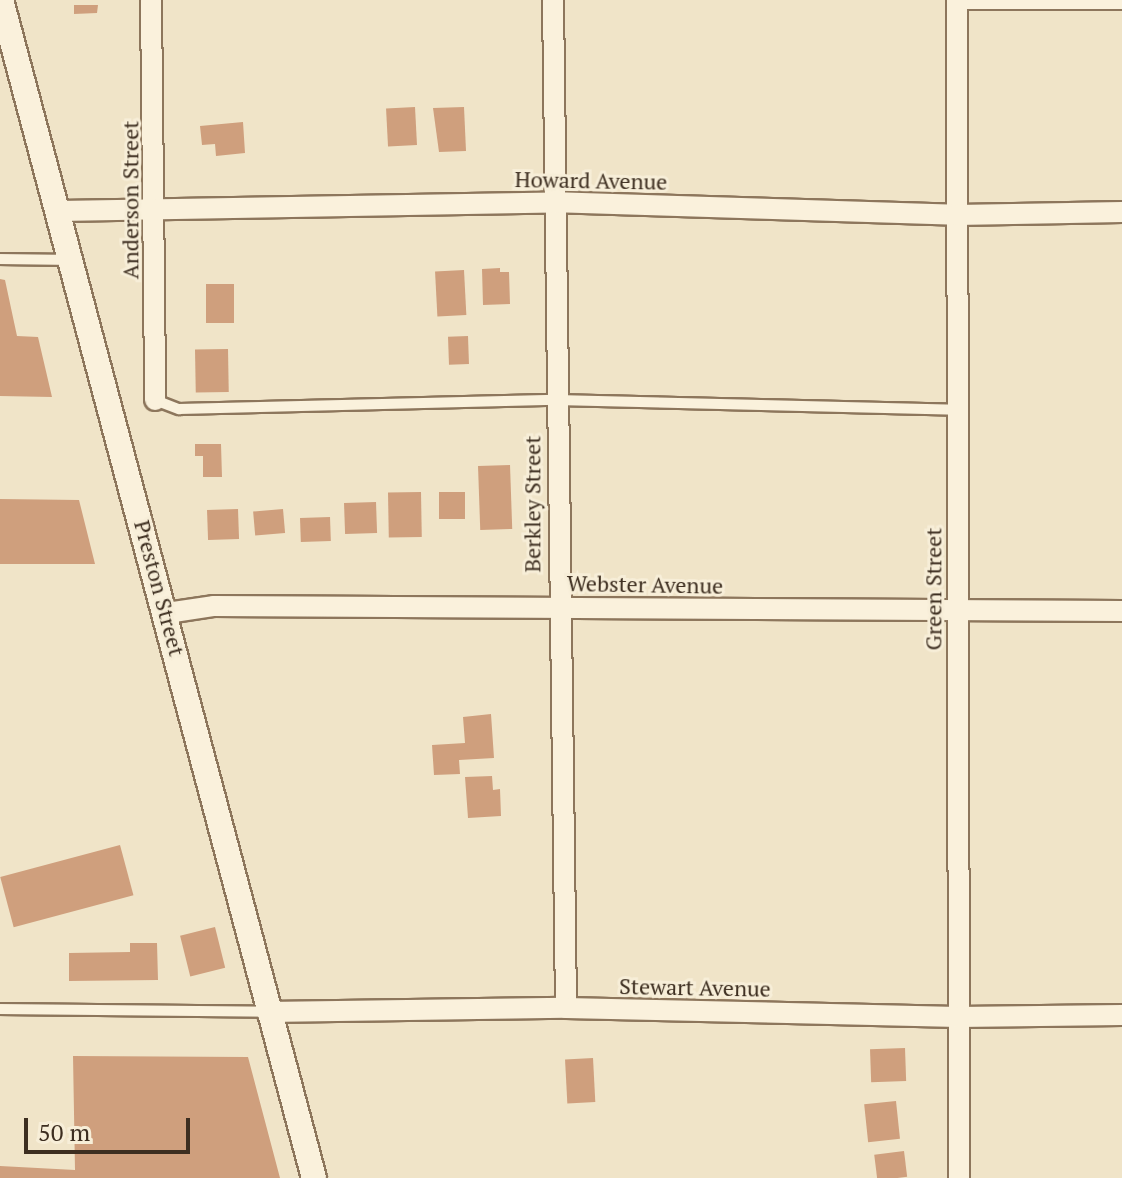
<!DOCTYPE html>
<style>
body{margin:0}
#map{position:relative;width:1122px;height:1178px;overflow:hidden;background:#f0e4c8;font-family:"PT Serif",serif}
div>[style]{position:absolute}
.building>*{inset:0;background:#cf9f7d;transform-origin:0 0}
.roads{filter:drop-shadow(2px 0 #8d765c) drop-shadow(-2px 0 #8d765c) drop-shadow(0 2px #8d765c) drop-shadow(0 -2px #8d765c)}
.service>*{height:10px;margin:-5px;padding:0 5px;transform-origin:5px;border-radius:5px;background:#faf1dc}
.minor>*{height:20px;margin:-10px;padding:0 10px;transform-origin:10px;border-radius:10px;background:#faf1dc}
.tertiary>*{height:24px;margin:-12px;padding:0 12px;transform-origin:12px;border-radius:12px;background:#faf1dc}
span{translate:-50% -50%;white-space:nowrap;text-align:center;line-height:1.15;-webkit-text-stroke:6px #f7eed8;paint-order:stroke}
.street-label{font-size:22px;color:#3d2e20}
.scale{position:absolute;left:24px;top:1118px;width:166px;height:36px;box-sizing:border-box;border:4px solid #3d2e20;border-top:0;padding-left:10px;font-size:24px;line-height:28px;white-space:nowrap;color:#3d2e20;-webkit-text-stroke:6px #f7eed8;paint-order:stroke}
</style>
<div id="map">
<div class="building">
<div style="clip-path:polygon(74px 5px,98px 5px,97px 13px,74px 14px)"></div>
<div style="left:415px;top:107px;width:38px;height:29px;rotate:87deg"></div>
<div style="clip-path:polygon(464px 107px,466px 151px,439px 152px,433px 108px)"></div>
<div style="clip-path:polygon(243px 122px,245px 153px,216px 156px,215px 144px,202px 145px,200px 126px)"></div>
<div style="clip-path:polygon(500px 268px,500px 272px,509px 272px,510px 304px,483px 305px,482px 269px)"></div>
<div style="left:464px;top:270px;width:45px;height:29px;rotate:87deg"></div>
<div style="clip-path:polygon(0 279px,5px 280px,17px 336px,38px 337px,52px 397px,0 396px)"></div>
<div style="left:206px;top:284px;width:28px;height:39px"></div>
<div style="left:468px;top:336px;width:28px;height:20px;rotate:88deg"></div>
<div style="left:228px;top:349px;width:43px;height:33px;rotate:89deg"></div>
<div style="clip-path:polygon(195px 444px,221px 444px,222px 477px,203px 477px,203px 456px,195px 456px)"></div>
<div style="left:510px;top:465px;width:64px;height:32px;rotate:88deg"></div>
<div style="left:421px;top:492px;width:45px;height:33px;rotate:89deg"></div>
<div style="left:439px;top:492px;width:26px;height:27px"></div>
<div style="clip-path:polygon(0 499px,79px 500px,95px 564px,0 564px)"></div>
<div style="left:376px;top:502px;width:31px;height:32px;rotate:88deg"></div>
<div style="left:238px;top:509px;width:30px;height:31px;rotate:88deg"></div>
<div style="left:283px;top:509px;width:24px;height:30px;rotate:85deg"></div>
<div style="left:330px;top:517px;width:24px;height:30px;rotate:88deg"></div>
<div style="clip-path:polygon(491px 714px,494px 758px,459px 760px,460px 774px,434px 775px,432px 745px,465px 743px,463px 717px)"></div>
<div style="clip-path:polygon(492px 776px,493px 790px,500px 789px,501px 816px,468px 818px,465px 777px)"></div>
<div style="left:120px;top:845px;width:52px;height:124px;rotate:75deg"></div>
<div style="left:215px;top:927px;width:42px;height:36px;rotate:76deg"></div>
<div style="clip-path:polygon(130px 943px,157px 943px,158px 980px,69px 981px,69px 953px,130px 952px)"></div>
<div style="left:905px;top:1048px;width:33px;height:35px;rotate:88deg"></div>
<div style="clip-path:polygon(73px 1056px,248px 1057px,280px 1178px,0 1178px,0 1166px,75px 1170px)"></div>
<div style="left:593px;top:1058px;width:44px;height:28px;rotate:87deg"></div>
<div style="left:896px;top:1101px;width:38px;height:32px;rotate:84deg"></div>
<div style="left:904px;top:1151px;width:26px;height:30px;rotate:83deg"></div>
</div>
<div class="roads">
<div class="service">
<div style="left:957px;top:4px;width:165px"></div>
<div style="left:0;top:259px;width:70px;rotate:0.8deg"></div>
<div style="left:155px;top:400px;width:26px;rotate:21deg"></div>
<div style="left:179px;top:409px;width:377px;rotate:-1.4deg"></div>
<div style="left:556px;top:400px;width:401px;rotate:1.4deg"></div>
<div style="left:0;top:1009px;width:267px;rotate:0.6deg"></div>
</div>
<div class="minor">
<div style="left:151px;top:0;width:400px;rotate:89.4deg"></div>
<div style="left:553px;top:0;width:1008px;rotate:89.26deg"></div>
<div style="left:957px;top:0;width:1178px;rotate:89.9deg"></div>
<div style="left:59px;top:211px;width:494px;rotate:-1deg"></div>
<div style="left:553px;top:202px;width:403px;rotate:1.8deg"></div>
<div style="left:956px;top:215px;width:166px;rotate:-1deg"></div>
<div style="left:167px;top:613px;width:48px;rotate:-8.5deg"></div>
<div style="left:214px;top:606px;width:908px;rotate:0.32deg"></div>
<div style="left:267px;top:1012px;width:299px;rotate:-0.8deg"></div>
<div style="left:566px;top:1008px;width:392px;rotate:1.3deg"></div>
<div style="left:958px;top:1017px;width:164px;rotate:-0.7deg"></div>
</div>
<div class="tertiary">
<div style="left:1px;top:0;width:1219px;rotate:75.12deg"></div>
</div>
</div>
<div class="street-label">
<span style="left:591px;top:180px;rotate:1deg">Howard Avenue</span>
<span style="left:130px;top:200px;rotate:-90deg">Anderson Street</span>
<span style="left:532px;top:504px;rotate:-90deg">Berkley Street</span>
<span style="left:645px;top:584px;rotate:1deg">Webster Avenue</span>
<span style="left:160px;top:588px;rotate:75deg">Preston Street</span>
<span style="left:933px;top:589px;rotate:-90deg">Green Street</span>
<span style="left:695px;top:987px;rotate:1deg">Stewart Avenue</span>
</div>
<div class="scale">50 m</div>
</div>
